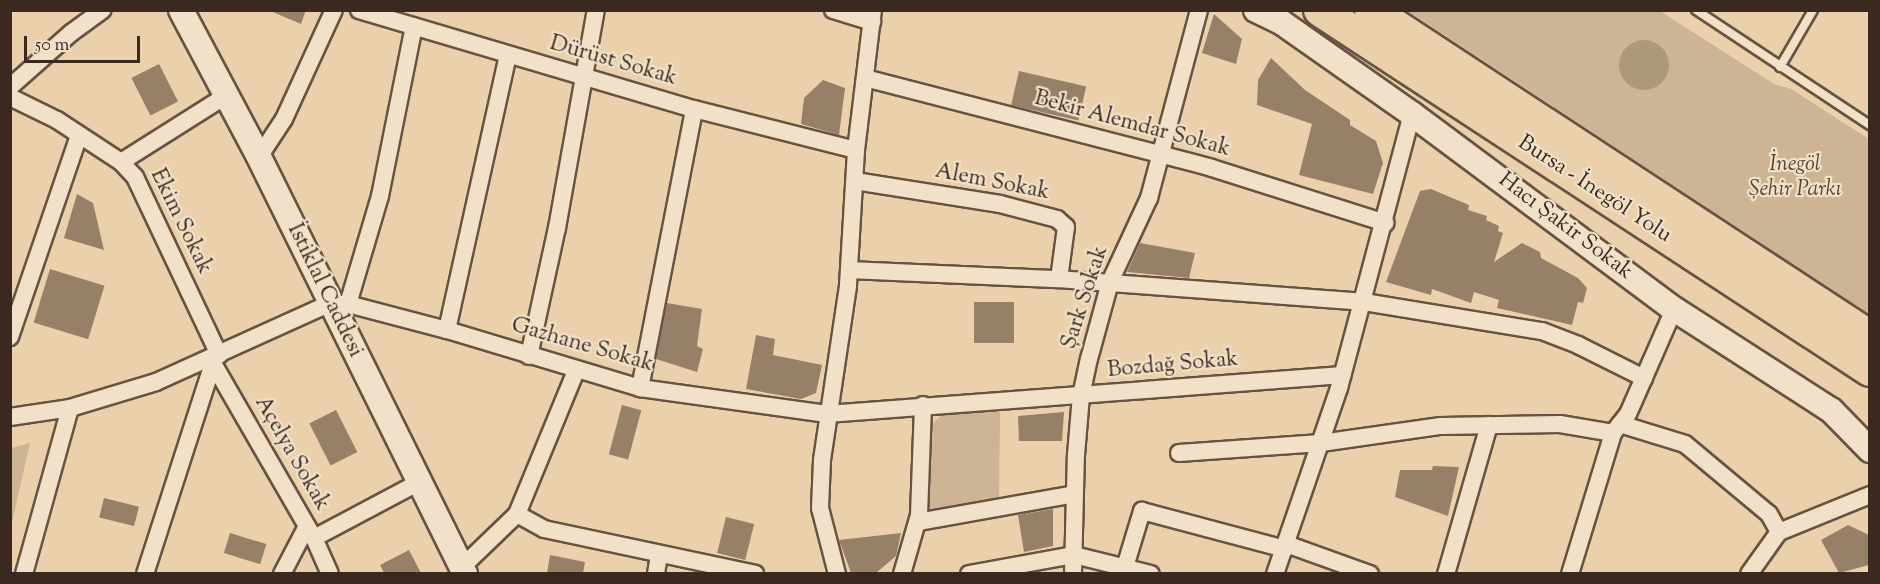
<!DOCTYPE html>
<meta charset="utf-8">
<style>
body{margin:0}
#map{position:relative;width:1880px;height:584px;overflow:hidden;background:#ead1ac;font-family:"Sorts Mill Goudy",serif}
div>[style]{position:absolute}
.green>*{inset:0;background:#ccb494}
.water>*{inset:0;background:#ae987c}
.round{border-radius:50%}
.building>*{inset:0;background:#968068;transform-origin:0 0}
.roads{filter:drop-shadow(2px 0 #665342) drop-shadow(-2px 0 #665342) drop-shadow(0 2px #665342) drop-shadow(0 -2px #665342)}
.lane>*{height:8px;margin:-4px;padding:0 4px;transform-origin:4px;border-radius:4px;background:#f1e1c9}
.street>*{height:16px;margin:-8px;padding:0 8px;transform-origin:8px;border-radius:8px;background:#f1e1c9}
.secondary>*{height:24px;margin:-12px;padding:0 12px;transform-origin:12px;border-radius:12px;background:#f1e1c9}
.highway>*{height:32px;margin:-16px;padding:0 16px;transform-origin:16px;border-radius:16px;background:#ead1ac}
span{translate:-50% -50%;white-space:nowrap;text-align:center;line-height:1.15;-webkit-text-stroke:4.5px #f1e1c9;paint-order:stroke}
.street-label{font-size:22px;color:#3a291f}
.park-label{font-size:22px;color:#574536;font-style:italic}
.frame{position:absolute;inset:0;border:12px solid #3a291f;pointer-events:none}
.scale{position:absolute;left:24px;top:36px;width:116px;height:27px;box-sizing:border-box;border:3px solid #3a291f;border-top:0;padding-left:8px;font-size:18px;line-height:21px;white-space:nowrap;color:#3a291f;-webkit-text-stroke:4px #f1e1c9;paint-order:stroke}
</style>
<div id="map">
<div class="green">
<div style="clip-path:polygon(1408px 11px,1660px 11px,1774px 84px,1791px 89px,1869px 139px,1869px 314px)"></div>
<div style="clip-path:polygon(1000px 412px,999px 503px,929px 515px,932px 424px,944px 413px)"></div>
<div style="clip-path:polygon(30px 443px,11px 527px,11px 448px)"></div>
</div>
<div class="water">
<div class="round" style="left:1619px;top:40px;width:50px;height:50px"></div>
</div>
<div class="building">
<div style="clip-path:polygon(268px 10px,306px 10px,301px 24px)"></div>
<div style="clip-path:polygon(1214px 14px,1242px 39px,1236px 64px,1202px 53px)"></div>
<div style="clip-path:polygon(1271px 58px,1305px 90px,1350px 120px,1350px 125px,1376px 141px,1383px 163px,1373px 194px,1299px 175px,1312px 124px,1257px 105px,1258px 80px)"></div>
<div style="left:159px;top:64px;width:42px;height:31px;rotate:63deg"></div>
<div style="left:1019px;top:71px;width:69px;height:35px;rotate:13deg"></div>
<div style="clip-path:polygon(823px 80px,845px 88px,839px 135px,801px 124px,804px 98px)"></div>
<div style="clip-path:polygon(1431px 189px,1469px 205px,1468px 210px,1487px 216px,1486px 220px,1499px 226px,1498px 231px,1503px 233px,1494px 262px,1522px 243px,1540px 252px,1541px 258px,1578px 278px,1587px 288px,1583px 303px,1578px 302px,1572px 325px,1497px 308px,1499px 300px,1474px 292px,1471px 303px,1432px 289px,1431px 295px,1386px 282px,1420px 191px)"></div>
<div style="clip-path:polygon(77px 194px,93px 203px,104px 250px,64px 238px)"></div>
<div style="clip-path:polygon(1140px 243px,1195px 253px,1189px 278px,1127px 272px)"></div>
<div style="left:50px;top:269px;width:57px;height:56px;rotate:17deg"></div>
<div style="left:1014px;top:302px;width:41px;height:40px;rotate:90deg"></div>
<div style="clip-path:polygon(667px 303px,702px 309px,697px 346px,703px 349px,697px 372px,656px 359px)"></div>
<div style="clip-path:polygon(756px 335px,775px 339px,773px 355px,822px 365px,816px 393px,801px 399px,746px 389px)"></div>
<div style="left:622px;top:405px;width:20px;height:51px;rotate:15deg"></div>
<div style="left:336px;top:410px;width:47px;height:30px;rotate:63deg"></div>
<div style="clip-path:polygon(1064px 412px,1062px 441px,1019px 441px,1018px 416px)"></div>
<div style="clip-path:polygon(1433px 466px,1459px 467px,1448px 516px,1395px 497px,1400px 470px,1432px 470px)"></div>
<div style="left:104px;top:498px;width:36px;height:20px;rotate:14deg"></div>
<div style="clip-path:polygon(1053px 509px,1053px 546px,1024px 552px,1018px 515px)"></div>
<div style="left:726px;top:517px;width:29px;height:37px;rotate:14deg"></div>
<div style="clip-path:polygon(1848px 525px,1869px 535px,1869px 565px,1839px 573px,1821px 540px)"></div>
<div style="left:230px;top:533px;width:38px;height:21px;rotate:17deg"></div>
<div style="clip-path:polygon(901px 533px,896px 556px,876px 573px,851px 573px,839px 540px)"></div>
<div style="clip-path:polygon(409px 550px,421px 573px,384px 573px,380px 565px)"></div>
<div style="clip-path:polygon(550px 555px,585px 562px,583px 573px,547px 573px)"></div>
</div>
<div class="roads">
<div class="lane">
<div style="left:1696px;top:10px;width:209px;rotate:33.5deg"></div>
<div style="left:1780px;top:67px;width:66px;rotate:-59.9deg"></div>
</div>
<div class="street">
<div style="left:359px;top:10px;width:349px;rotate:16.5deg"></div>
<div style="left:694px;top:109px;width:167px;rotate:14.2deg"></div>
<div style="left:833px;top:10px;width:41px;rotate:17.1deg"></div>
<div style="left:865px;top:78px;width:358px;rotate:14.5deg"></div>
<div style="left:1212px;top:168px;width:182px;rotate:17.6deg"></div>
<div style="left:10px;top:87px;width:81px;rotate:-41.5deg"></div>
<div style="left:71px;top:33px;width:39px;rotate:-36deg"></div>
<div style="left:10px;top:97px;width:52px;rotate:26.1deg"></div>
<div style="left:57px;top:120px;width:77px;rotate:33.3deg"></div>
<div style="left:121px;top:162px;width:21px;rotate:47deg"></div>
<div style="left:135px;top:177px;width:197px;rotate:64.7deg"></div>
<div style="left:259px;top:157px;width:45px;rotate:-56.7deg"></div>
<div style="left:284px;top:119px;width:120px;rotate:-65.4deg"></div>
<div style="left:121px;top:162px;width:125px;rotate:-32.3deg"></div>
<div style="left:855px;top:181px;width:147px;rotate:9deg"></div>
<div style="left:1000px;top:204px;width:59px;rotate:14.7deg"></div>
<div style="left:1057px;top:219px;width:12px;rotate:42deg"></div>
<div style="left:1066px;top:227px;width:52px;rotate:97.7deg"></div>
<div style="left:849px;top:270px;width:210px;rotate:2.5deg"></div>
<div style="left:1059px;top:279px;width:306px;rotate:4.3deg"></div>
<div style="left:1364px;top:302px;width:180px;rotate:9.3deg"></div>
<div style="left:1542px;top:331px;width:39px;rotate:21deg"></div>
<div style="left:1578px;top:345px;width:74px;rotate:26.6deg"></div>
<div style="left:348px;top:304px;width:113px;rotate:-73.5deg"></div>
<div style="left:380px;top:196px;width:173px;rotate:-78.7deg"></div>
<div style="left:447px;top:330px;width:282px;rotate:-77.5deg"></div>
<div style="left:10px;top:337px;width:213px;rotate:-71.1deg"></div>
<div style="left:529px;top:356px;width:131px;rotate:-77.7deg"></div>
<div style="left:557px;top:228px;width:221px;rotate:-79.9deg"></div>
<div style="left:210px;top:358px;width:208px;rotate:60deg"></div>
<div style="left:314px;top:538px;width:39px;rotate:66deg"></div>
<div style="left:640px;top:388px;width:284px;rotate:-79deg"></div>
<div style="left:10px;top:417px;width:61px;rotate:-8.5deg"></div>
<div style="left:70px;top:408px;width:90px;rotate:-16.8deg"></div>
<div style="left:156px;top:382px;width:190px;rotate:-24.3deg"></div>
<div style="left:329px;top:304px;width:19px"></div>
<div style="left:348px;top:304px;width:102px;rotate:14.7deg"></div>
<div style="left:447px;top:330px;width:202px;rotate:16.7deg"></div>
<div style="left:640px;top:388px;width:189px;rotate:7.9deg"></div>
<div style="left:827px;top:414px;width:517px;rotate:-4.32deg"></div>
<div style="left:1620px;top:424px;width:68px;rotate:17.1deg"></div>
<div style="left:1685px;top:444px;width:109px;rotate:39.8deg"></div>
<div style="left:1769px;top:514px;width:21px;rotate:61deg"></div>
<div style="left:1179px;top:453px;width:142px;rotate:-4deg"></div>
<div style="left:1321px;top:443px;width:121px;rotate:-8.1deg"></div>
<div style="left:1441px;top:426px;width:119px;rotate:-1deg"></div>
<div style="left:1560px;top:424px;width:54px;rotate:9.6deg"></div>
<div style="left:517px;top:514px;width:31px;rotate:29deg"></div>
<div style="left:544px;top:529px;width:216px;rotate:12deg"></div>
<div style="left:918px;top:522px;width:159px;rotate:-10.1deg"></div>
<div style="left:314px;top:538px;width:121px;rotate:-28deg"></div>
<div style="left:1286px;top:544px;width:89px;rotate:19.7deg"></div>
<div style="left:462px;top:567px;width:76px;rotate:-43.9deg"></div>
<div style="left:517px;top:514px;width:155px;rotate:-67.6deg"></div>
<div style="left:1125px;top:567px;width:59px;rotate:-73.1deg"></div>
<div style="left:1142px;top:511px;width:148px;rotate:14.9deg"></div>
<div style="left:24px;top:574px;width:172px;rotate:-74.5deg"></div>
<div style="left:145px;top:574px;width:221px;rotate:-72.1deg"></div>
<div style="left:282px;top:574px;width:54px;rotate:-62.5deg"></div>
<div style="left:656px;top:574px;width:19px;rotate:-81deg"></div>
<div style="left:837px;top:574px;width:68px;rotate:-104.4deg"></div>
<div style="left:820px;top:508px;width:48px;rotate:-87.6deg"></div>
<div style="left:822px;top:460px;width:177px;rotate:-81.5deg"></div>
<div style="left:848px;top:285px;width:135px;rotate:-86.6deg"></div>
<div style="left:856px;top:150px;width:141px;rotate:-83.1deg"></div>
<div style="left:902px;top:574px;width:61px;rotate:-73.9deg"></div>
<div style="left:919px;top:515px;width:110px;rotate:-87.9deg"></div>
<div style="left:969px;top:574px;width:107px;rotate:-10.3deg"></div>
<div style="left:1074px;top:555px;width:79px;rotate:13.9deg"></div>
<div style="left:1073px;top:574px;width:119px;rotate:-88.6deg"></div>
<div style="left:1076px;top:455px;width:59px;rotate:-85.2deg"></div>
<div style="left:1081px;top:396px;width:38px;rotate:-78deg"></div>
<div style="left:1089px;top:359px;width:80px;rotate:-74.7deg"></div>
<div style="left:1110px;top:282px;width:93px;rotate:-65.1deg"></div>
<div style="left:1149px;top:198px;width:195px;rotate:-75.1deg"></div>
<div style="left:1275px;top:574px;width:197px;rotate:-71deg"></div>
<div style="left:1339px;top:388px;width:284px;rotate:-75.1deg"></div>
<div style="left:1446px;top:574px;width:155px;rotate:-73.9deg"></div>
<div style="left:1570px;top:574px;width:147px;rotate:-73deg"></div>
<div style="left:1613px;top:433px;width:24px;rotate:-52deg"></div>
<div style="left:1628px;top:414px;width:115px;rotate:-66.3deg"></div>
<div style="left:1749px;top:574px;width:52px;rotate:-54.5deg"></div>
<div style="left:1779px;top:532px;width:98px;rotate:-22.1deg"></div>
</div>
<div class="secondary">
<div style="left:181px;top:10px;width:166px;rotate:62deg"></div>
<div style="left:259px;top:157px;width:465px;rotate:63.7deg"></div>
<div style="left:1256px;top:10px;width:28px;rotate:26deg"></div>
<div style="left:1281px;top:22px;width:160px;rotate:35.1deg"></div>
<div style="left:1412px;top:114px;width:327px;rotate:36.7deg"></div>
<div style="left:1674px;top:309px;width:187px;rotate:32.8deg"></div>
<div style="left:1831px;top:410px;width:56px;rotate:45.7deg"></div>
</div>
<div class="highway">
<div style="left:1320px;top:10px;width:657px;rotate:33.21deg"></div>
<div style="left:1371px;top:10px;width:597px;rotate:33.24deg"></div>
</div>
</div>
<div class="street-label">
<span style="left:613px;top:62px;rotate:16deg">Dürüst Sokak</span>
<span style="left:1132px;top:125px;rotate:15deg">Bekir Alemdar Sokak</span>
<span style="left:992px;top:183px;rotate:11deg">Alem Sokak</span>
<span style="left:1594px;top:190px;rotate:33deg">Bursa - İnegöl Yolu</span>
<span style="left:180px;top:222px;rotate:64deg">Ekim Sokak</span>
<span style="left:1565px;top:227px;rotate:37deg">Hacı Şakir Sokak</span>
<span style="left:324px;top:291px;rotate:64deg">İstiklal Caddesi</span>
<span style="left:1086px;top:298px;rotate:-72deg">Şark Sokak</span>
<span style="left:582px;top:346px;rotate:16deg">Gazhane Sokak</span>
<span style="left:1173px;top:366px;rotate:-5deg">Bozdağ Sokak</span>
<span style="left:291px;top:454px;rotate:60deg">Açelya Sokak</span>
</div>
<div class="park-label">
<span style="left:1795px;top:178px">İnegöl<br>Şehir Parkı</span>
</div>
<div class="frame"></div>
<div class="scale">50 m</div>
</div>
